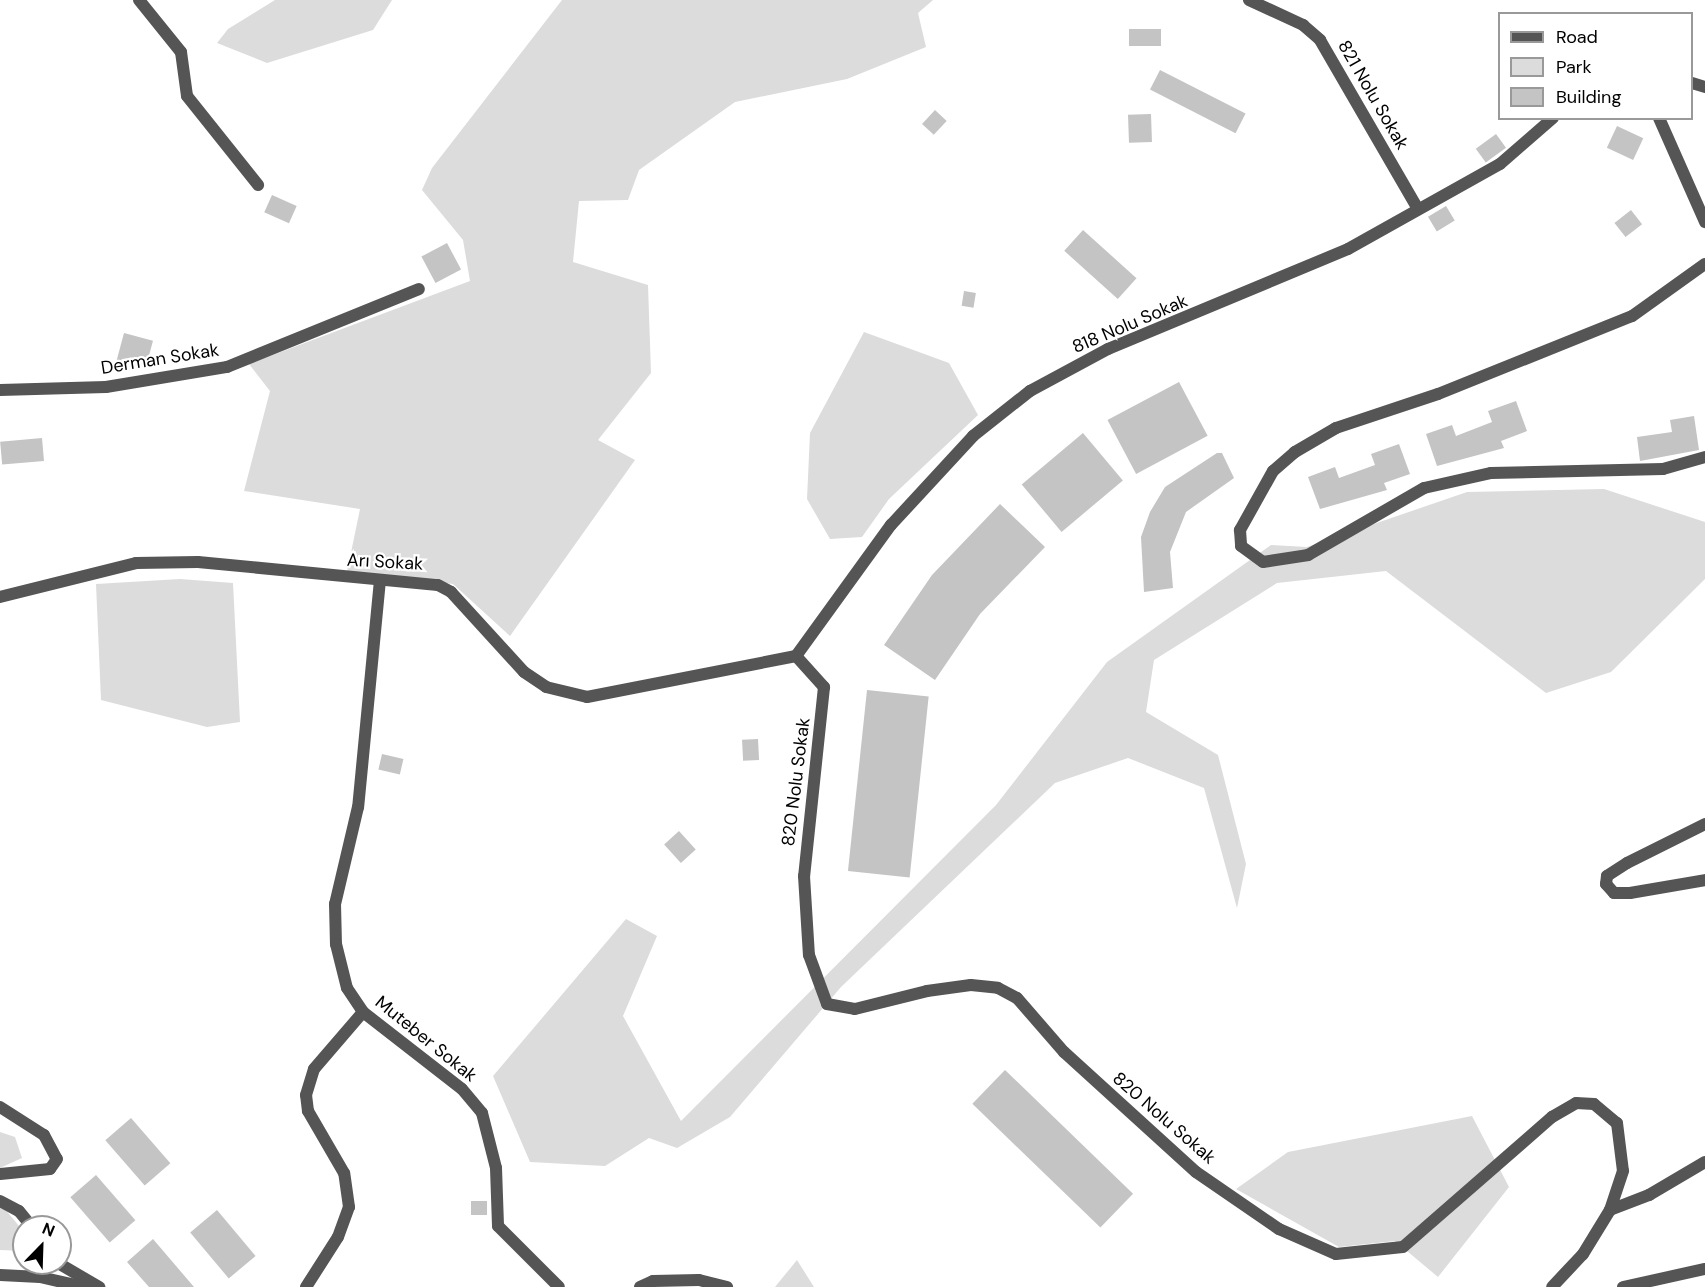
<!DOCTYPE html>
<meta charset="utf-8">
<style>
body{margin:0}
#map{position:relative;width:1705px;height:1287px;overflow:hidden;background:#fff;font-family:"DM Sans",sans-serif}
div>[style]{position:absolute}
.green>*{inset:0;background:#dcdcdc}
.building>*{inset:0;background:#c4c4c4;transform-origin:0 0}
.street>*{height:12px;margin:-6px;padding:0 6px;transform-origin:6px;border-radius:6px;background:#555}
span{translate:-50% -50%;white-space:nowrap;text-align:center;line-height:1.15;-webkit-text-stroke:4.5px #fff;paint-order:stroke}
.street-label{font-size:18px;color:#000}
.legend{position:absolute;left:1498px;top:12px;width:195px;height:108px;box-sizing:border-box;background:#fff;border:2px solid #999;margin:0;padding:8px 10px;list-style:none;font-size:18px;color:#000}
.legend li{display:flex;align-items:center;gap:12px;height:30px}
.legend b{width:30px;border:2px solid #999}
.north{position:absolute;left:12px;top:1215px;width:60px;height:60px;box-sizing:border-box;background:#fff;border:2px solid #999;border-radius:50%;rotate:23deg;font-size:16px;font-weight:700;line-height:24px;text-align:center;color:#000}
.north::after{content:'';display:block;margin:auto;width:21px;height:27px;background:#000;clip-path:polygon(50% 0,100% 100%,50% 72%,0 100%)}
</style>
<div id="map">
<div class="green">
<div style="clip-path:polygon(275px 0,392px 0,373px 30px,267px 63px,217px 43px,228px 29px)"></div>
<div style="clip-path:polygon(562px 0,933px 0,918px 13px,926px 47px,847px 79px,735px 102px,639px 170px,628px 200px,579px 201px,573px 262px,648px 285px,651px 373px,598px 440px,635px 460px,510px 636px,453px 584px,347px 572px,360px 509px,244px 491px,270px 391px,249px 364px,470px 281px,463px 240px,422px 190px,432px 168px)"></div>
<div style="clip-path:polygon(864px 332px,949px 363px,978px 415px,889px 499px,862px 537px,830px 539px,807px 499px,810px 433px)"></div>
<div style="clip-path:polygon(1604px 489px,1705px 522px,1705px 579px,1611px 672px,1546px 693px,1386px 571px,1277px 583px,1154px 660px,1146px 712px,1218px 755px,1246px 864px,1237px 908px,1204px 788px,1128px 758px,1055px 783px,841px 987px,730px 1117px,677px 1148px,649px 1138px,605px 1166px,530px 1162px,493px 1076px,626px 919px,657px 936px,623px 1016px,681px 1121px,996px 805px,1107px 662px,1271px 545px,1307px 547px,1467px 492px)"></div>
<div style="clip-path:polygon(180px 579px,233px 583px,240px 722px,207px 727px,101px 700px,96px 584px)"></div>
<div style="clip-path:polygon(1472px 1116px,1509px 1187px,1438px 1277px,1395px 1241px,1339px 1247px,1236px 1189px,1288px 1152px)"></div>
<div style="clip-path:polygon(0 1132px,15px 1137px,22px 1158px,0 1168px)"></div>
<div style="clip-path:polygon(0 1203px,24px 1232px,24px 1251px,0 1250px)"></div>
<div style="clip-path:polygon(797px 1260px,814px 1287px,775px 1287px)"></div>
</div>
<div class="building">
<div style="left:1161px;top:29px;width:17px;height:32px;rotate:90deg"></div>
<div style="left:1160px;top:70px;width:96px;height:22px;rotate:27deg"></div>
<div style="left:935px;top:110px;width:16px;height:19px;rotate:43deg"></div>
<div style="left:1151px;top:114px;width:28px;height:23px;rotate:88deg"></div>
<div style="left:1617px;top:126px;width:29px;height:24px;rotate:25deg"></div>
<div style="left:1496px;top:134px;width:17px;height:25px;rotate:54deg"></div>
<div style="left:272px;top:195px;width:27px;height:19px;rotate:24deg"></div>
<div style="left:1446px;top:206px;width:17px;height:21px;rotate:59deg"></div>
<div style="left:1631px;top:210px;width:18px;height:21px;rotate:52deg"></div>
<div style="left:1083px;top:230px;width:72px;height:28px;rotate:42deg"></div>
<div style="left:447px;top:243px;width:30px;height:29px;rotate:62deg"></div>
<div style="left:964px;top:291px;width:12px;height:15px;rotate:9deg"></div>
<div style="left:124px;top:333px;width:30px;height:28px;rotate:15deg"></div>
<div style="left:1179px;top:382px;width:61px;height:81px;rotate:62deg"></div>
<div style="clip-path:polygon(1516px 401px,1527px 431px,1501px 441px,1504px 448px,1437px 466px,1426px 434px,1452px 425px,1456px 436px,1492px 422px,1488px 411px)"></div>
<div style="clip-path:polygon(1694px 416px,1699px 450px,1640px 461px,1637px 437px,1672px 432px,1670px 420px)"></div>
<div style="left:1083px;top:433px;width:62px;height:80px;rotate:50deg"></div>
<div style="left:42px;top:438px;width:23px;height:42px;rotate:85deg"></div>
<div style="clip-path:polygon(1399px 444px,1410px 474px,1384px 483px,1387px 490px,1320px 509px,1308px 477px,1335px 467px,1339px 478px,1375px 465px,1371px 454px)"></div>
<div style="clip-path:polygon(1217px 453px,1222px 453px,1234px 478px,1186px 512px,1170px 552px,1173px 588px,1144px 592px,1141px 537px,1150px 512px,1165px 487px)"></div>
<div style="clip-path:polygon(1000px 504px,1045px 547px,980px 614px,935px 680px,884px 645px,932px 575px)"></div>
<div style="left:867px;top:690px;width:62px;height:182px;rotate:6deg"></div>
<div style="left:758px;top:739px;width:21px;height:16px;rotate:87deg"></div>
<div style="left:382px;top:754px;width:22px;height:16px;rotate:13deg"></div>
<div style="left:679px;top:831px;width:25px;height:20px;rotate:48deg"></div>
<div style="left:1005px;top:1070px;width:178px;height:47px;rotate:44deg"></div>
<div style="left:131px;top:1118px;width:60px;height:34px;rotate:49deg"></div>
<div style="left:96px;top:1175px;width:60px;height:34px;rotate:49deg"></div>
<div style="left:471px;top:1201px;width:16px;height:14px"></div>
<div style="left:217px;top:1210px;width:60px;height:35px;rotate:50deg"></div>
<div style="clip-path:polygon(153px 1239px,194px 1287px,149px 1287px,127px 1262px)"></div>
</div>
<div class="street">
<div style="left:139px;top:0;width:67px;rotate:51.1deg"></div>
<div style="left:181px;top:52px;width:44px;rotate:82.2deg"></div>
<div style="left:187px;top:96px;width:114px;rotate:51.4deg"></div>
<div style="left:1249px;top:0;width:60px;rotate:24.8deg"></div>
<div style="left:1303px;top:25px;width:23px;rotate:41deg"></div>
<div style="left:1320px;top:40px;width:195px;rotate:59.9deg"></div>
<div style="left:1692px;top:83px;width:14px;rotate:17deg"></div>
<div style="left:1659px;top:118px;width:114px;rotate:66.1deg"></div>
<div style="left:1705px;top:264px;width:90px;rotate:144.5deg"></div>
<div style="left:1632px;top:316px;width:209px;rotate:158.1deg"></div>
<div style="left:1438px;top:394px;width:108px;rotate:161.6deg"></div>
<div style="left:1336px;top:428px;width:48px;rotate:149.7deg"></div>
<div style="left:1295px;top:452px;width:29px;rotate:139deg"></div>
<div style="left:1273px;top:471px;width:68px;rotate:119.2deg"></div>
<div style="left:1240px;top:530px;width:16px;rotate:86deg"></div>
<div style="left:1241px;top:546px;width:27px;rotate:36deg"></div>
<div style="left:1263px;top:562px;width:46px;rotate:-8.8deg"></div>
<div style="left:1308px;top:555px;width:134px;rotate:-30deg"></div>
<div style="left:1424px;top:488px;width:69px;rotate:-12.6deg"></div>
<div style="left:1491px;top:473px;width:172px;rotate:-1.3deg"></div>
<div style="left:1663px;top:469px;width:44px;rotate:-15.9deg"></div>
<div style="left:0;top:390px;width:106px;rotate:-1.6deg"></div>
<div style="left:106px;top:387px;width:123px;rotate:-9.4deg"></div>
<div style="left:227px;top:367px;width:207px;rotate:-22.1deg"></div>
<div style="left:380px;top:580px;width:228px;rotate:95.5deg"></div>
<div style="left:358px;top:807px;width:100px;rotate:103.3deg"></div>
<div style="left:335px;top:904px;width:40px;rotate:88.6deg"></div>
<div style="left:336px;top:944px;width:45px;rotate:76deg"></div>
<div style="left:347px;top:988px;width:29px;rotate:56deg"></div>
<div style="left:363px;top:1012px;width:125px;rotate:37.9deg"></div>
<div style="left:462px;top:1089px;width:31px;rotate:50deg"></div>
<div style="left:482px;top:1113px;width:57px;rotate:75.7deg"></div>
<div style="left:496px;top:1168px;width:58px;rotate:88deg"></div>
<div style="left:498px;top:1226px;width:86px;rotate:45deg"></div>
<div style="left:0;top:597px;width:140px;rotate:-14deg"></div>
<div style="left:136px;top:563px;width:62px;rotate:-0.9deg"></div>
<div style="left:198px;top:562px;width:241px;rotate:5.5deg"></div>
<div style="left:438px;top:585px;width:15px;rotate:28deg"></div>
<div style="left:451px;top:592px;width:108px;rotate:47.6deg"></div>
<div style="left:524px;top:672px;width:27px;rotate:34deg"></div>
<div style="left:546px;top:687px;width:42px;rotate:13.7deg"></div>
<div style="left:587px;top:697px;width:213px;rotate:-11.1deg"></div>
<div style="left:796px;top:656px;width:42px;rotate:47.9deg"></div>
<div style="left:824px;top:687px;width:190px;rotate:96deg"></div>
<div style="left:804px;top:876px;width:79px;rotate:86.4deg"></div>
<div style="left:809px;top:955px;width:52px;rotate:69.8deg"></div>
<div style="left:827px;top:1004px;width:28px;rotate:10deg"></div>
<div style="left:855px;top:1009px;width:74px;rotate:-14deg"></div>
<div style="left:927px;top:991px;width:44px;rotate:-7.8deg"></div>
<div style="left:971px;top:985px;width:27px;rotate:6deg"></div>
<div style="left:998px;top:988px;width:21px;rotate:28deg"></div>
<div style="left:1017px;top:998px;width:72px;rotate:49deg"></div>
<div style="left:1064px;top:1052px;width:178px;rotate:42.3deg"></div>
<div style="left:1196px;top:1172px;width:101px;rotate:34.5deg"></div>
<div style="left:1279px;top:1229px;width:62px;rotate:23.7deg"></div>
<div style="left:1336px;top:1254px;width:67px;rotate:-6deg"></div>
<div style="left:1403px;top:1247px;width:198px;rotate:-41.1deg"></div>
<div style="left:1552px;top:1117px;width:28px;rotate:-30deg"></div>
<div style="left:1576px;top:1103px;width:18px;rotate:3deg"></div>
<div style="left:1594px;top:1104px;width:30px;rotate:40deg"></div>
<div style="left:1617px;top:1123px;width:48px;rotate:82.9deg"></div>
<div style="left:1623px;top:1171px;width:41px;rotate:108.4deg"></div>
<div style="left:1610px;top:1210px;width:52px;rotate:121.5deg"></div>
<div style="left:1583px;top:1254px;width:45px;rotate:133.2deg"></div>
<div style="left:796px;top:656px;width:162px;rotate:-54.1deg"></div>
<div style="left:891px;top:525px;width:121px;rotate:-47.3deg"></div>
<div style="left:973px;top:436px;width:73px;rotate:-38.3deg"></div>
<div style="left:1030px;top:391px;width:89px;rotate:-28.3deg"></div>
<div style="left:1108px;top:349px;width:260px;rotate:-22.6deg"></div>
<div style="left:1348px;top:249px;width:174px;rotate:-29.2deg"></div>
<div style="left:1500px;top:164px;width:70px;rotate:-41deg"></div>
<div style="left:1705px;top:824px;width:87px;rotate:153.4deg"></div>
<div style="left:1627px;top:863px;width:24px;rotate:147deg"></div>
<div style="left:1607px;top:876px;width:8px;rotate:97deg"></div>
<div style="left:1606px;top:884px;width:12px;rotate:48deg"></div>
<div style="left:1614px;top:893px;width:16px"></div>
<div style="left:1630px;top:893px;width:76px;rotate:-9.8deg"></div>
<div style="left:0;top:1107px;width:52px;rotate:32.5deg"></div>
<div style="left:44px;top:1135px;width:27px;rotate:62deg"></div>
<div style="left:57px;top:1159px;width:12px;rotate:125deg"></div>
<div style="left:50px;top:1169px;width:50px;rotate:174.3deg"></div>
<div style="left:0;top:1201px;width:21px;rotate:28deg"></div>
<div style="left:19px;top:1211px;width:21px;rotate:51deg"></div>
<div style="left:1610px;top:1210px;width:42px;rotate:-21deg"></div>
<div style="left:1649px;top:1195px;width:65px;rotate:-30.5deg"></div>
<div style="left:58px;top:1263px;width:48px;rotate:30.3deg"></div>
<div style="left:0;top:1275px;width:40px;rotate:2.9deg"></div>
<div style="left:40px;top:1277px;width:45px;rotate:12.8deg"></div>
<div style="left:306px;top:1287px;width:59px;rotate:-57.4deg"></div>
<div style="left:338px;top:1237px;width:32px;rotate:-70deg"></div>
<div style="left:349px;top:1207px;width:34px;rotate:-98deg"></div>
<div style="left:344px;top:1173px;width:72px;rotate:-120.1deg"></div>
<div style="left:308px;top:1111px;width:16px;rotate:-97deg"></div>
<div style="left:306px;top:1095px;width:27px;rotate:-73deg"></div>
<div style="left:314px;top:1069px;width:75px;rotate:-49.3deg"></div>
<div style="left:640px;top:1287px;width:14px;rotate:-25deg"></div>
<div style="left:653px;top:1281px;width:46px;rotate:-1.2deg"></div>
<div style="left:699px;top:1280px;width:29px;rotate:14deg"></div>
<div style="left:1623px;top:1287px;width:84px;rotate:-12.4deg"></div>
</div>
<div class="street-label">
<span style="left:1373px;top:95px;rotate:60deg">821 Nolu Sokak</span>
<span style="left:1130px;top:324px;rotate:-23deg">818 Nolu Sokak</span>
<span style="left:160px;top:359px;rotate:-9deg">Derman Sokak</span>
<span style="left:385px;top:562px;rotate:3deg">Arı Sokak</span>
<span style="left:796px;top:782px;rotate:-83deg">820 Nolu Sokak</span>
<span style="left:426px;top:1039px;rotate:39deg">Muteber Sokak</span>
<span style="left:1164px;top:1118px;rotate:41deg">820 Nolu Sokak</span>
</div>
<ul class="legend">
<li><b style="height:8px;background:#555"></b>Road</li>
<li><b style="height:16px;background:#dcdcdc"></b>Park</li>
<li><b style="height:16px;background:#c4c4c4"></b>Building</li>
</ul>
<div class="north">N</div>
</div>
